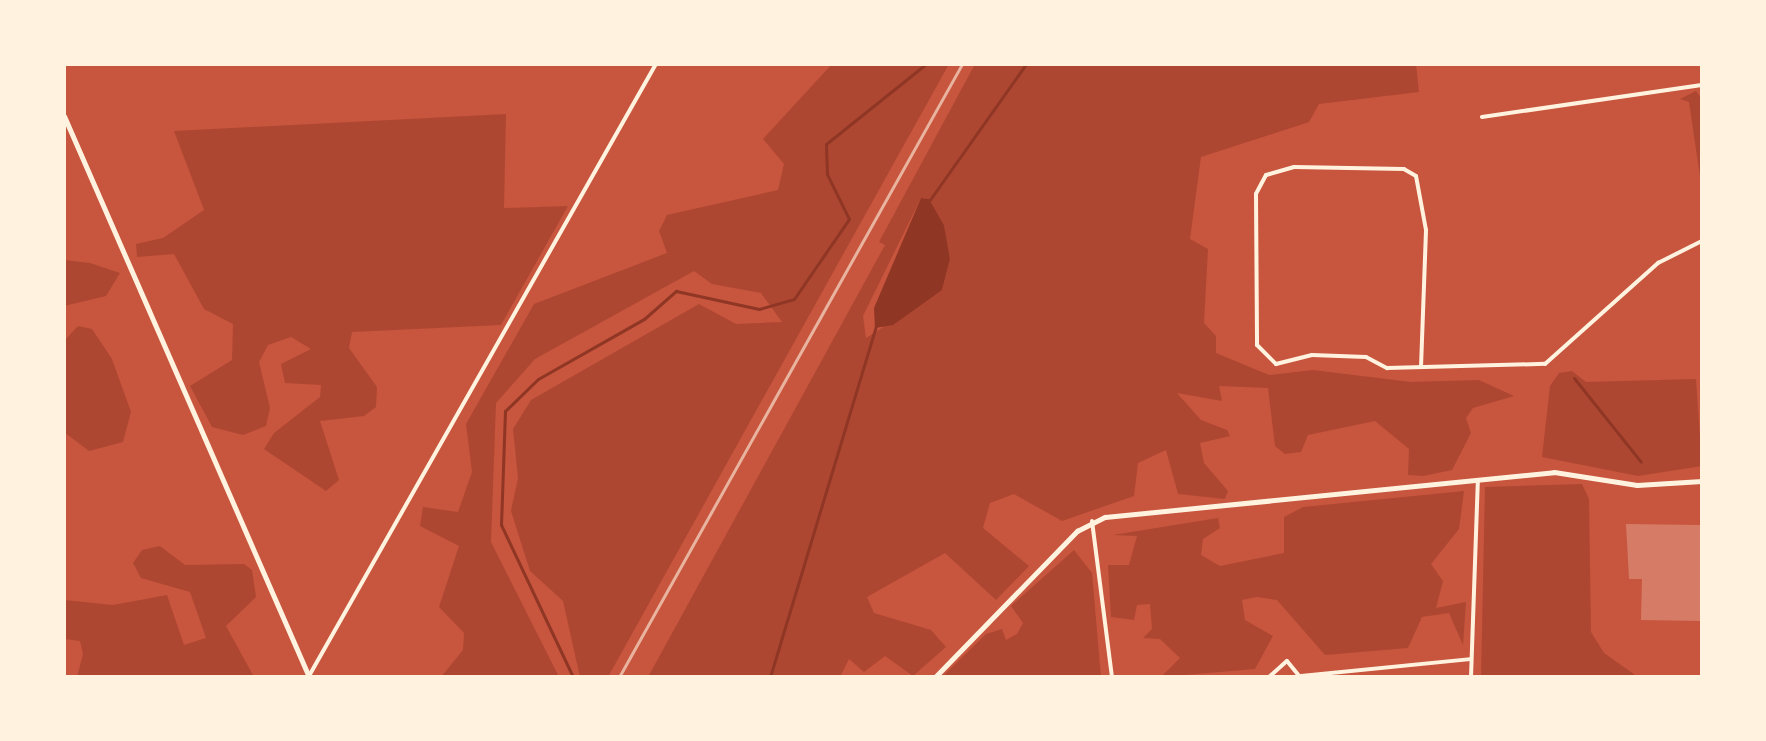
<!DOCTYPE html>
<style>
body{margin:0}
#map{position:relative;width:1766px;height:741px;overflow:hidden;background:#c8553d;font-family:Rubik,sans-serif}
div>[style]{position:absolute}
.green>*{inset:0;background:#ae4732}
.water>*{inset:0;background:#8f3625}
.stream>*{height:3px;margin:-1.5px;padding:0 1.5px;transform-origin:1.5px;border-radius:1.5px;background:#8f3625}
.building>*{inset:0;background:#d67c66}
.minor>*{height:4px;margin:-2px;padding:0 2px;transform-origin:2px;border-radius:2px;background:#fff3e0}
.tertiary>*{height:5px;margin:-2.5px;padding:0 2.5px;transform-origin:2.5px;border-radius:2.5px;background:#fff3e0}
.rail>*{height:3px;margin:-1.5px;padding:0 1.5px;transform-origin:1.5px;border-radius:1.5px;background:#e9b49f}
span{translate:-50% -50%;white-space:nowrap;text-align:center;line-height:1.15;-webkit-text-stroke:8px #fff3e0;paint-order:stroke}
.frame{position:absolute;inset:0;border:66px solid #fff3e0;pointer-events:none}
</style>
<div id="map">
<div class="green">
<div style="clip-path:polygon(832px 64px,949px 64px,608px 677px,580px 677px,563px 601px,530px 571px,511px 511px,518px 478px,513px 429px,531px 400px,699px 304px,736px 324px,782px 322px,761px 293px,712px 284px,694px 271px,535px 359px,496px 403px,491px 542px,559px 677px,441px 677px,463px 650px,464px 633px,439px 607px,459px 546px,420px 526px,423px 507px,458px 512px,472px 472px,466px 424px,534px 304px,667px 253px,659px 231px,667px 215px,778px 190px,784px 164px,763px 139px)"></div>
<div style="clip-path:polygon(evenodd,975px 64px,1416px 64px,1419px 92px,1319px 104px,1309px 122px,1201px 157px,1190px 239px,1208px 249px,1204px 323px,1216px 336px,1216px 353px,1269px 375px,1313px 370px,1411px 382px,1479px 380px,1514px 396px,1473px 408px,1466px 418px,1471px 433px,1452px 470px,1423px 476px,1408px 475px,1409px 449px,1375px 421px,1308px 435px,1301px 452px,1285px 454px,1275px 446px,1268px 388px,1219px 386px,1222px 401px,1177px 393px,1201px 420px,1227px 430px,1230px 436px,1200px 443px,1204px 463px,1228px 491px,1225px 499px,1178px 494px,1166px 450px,1138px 463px,1134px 496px,1062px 521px,1014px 494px,990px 503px,983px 528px,1029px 566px,996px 600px,945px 553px,867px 597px,874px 613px,931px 630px,946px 647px,913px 676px,885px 656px,864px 672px,849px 659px,840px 677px,648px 677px,885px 245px,879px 242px,975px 64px,921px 198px,929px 199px,944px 225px,950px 259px,942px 290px,866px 338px,863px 316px,921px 198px)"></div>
<div style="clip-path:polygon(1696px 91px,1702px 99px,1702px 190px,1689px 102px,1680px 99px)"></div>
<div style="clip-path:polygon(506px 114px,504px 208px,568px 206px,501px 325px,352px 332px,349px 348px,377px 387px,376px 407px,364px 416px,320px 421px,339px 480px,326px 491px,264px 449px,274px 433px,320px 397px,321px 385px,285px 383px,281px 364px,311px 349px,291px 337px,268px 345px,259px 362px,270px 408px,266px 426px,243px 435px,212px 427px,190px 386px,232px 360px,233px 324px,204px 309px,174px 254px,137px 257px,136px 244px,163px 238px,204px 210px,174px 131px)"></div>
<div style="clip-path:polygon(64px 260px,90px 263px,120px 273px,106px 296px,64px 306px)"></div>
<div style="clip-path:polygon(78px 326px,92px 329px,112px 359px,131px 412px,123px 442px,89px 451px,64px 432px,64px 341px)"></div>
<div style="clip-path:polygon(1572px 371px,1586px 382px,1696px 379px,1702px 466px,1638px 476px,1542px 457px,1550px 386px,1559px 373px)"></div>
<div style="clip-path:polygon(1582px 484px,1589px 499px,1591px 632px,1604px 653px,1638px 677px,1481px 677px,1485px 487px)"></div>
<div style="clip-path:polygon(1464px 491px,1459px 529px,1431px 564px,1443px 581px,1436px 608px,1466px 602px,1463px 645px,1449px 613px,1422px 617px,1408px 648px,1325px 655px,1277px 600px,1257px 597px,1242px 600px,1245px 620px,1273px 636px,1255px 669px,1161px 677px,1180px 658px,1160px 639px,1143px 638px,1152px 629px,1150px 604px,1137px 605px,1134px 620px,1111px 617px,1108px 565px,1129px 565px,1137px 536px,1113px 535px,1218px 518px,1220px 528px,1203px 539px,1201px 555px,1220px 566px,1284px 553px,1284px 517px,1303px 507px)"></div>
<div style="clip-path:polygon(160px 546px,185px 565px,244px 564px,252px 570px,256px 597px,226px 626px,254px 677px,77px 677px,83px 654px,80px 641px,64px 639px,65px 600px,113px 605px,167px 595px,184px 645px,206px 638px,190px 592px,141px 578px,133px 563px,142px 550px)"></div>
<div style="clip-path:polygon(1074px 550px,1092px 573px,1101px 677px,942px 677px,986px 634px,1002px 629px,1006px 640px,1017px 634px,1023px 623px,1011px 606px)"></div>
</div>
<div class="water">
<div style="clip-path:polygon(921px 198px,929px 199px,944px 225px,950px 259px,942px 290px,893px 325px,875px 328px,874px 308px)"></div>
</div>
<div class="stream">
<div style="left:929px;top:201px;width:168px;rotate:-54.7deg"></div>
<div style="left:1574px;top:378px;width:107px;rotate:51.4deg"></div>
<div style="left:573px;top:677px;width:168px;rotate:-115.3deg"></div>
<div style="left:501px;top:525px;width:114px;rotate:-88deg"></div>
<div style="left:505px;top:411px;width:46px;rotate:-44.1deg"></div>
<div style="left:538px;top:379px;width:122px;rotate:-29.5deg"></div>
<div style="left:644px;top:319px;width:43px;rotate:-41.2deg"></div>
<div style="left:676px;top:291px;width:85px;rotate:12.2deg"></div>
<div style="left:759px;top:309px;width:36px;rotate:-16deg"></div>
<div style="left:794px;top:299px;width:97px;rotate:-55.5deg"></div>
<div style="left:849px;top:219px;width:50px;rotate:-116.1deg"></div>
<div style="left:827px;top:174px;width:30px;rotate:-92deg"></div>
<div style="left:826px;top:144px;width:128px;rotate:-38.7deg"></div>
<div style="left:770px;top:677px;width:367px;rotate:-73.2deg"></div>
</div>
<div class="building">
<div style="clip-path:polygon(1626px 524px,1702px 525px,1702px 621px,1641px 620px,1642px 579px,1629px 579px)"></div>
</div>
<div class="minor">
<div style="left:1482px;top:117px;width:222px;rotate:-8.3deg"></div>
<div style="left:1421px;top:367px;width:137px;rotate:-87.9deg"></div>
<div style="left:1426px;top:230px;width:55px;rotate:-100.5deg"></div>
<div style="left:1416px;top:176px;width:14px;rotate:-150deg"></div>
<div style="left:1404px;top:169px;width:110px;rotate:-179deg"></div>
<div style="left:1294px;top:167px;width:29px;rotate:164deg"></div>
<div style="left:1266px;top:175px;width:21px;rotate:118deg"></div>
<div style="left:1256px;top:194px;width:151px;rotate:89.6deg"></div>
<div style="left:1257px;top:345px;width:27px;rotate:45deg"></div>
<div style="left:1276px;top:364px;width:37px;rotate:-14deg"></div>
<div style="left:1312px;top:355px;width:54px;rotate:2.1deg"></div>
<div style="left:1366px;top:357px;width:24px;rotate:28deg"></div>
<div style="left:1387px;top:368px;width:158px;rotate:-1.5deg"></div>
<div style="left:1545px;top:364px;width:152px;rotate:-41.8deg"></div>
<div style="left:1658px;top:263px;width:49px;rotate:-26.6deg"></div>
<div style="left:1092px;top:521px;width:157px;rotate:82.7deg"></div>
<div style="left:309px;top:676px;width:704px;rotate:-60.45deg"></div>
<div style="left:1301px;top:676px;width:170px;rotate:-5.7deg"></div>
<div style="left:1269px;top:677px;width:24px;rotate:-42deg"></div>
<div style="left:1287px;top:661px;width:21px;rotate:51deg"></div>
<div style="left:1471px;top:677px;width:197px;rotate:-88deg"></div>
</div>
<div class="tertiary">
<div style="left:64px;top:116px;width:612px;rotate:66.41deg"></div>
<div style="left:935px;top:677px;width:204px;rotate:-45.8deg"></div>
<div style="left:1077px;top:531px;width:31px;rotate:-27deg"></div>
<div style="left:1105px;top:517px;width:451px;rotate:-5.7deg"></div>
<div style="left:1554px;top:472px;width:84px;rotate:8.9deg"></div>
<div style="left:1637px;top:485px;width:65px;rotate:-3.5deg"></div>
</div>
<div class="rail">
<div style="left:619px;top:677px;width:702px;rotate:-60.77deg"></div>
</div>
<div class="frame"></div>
</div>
